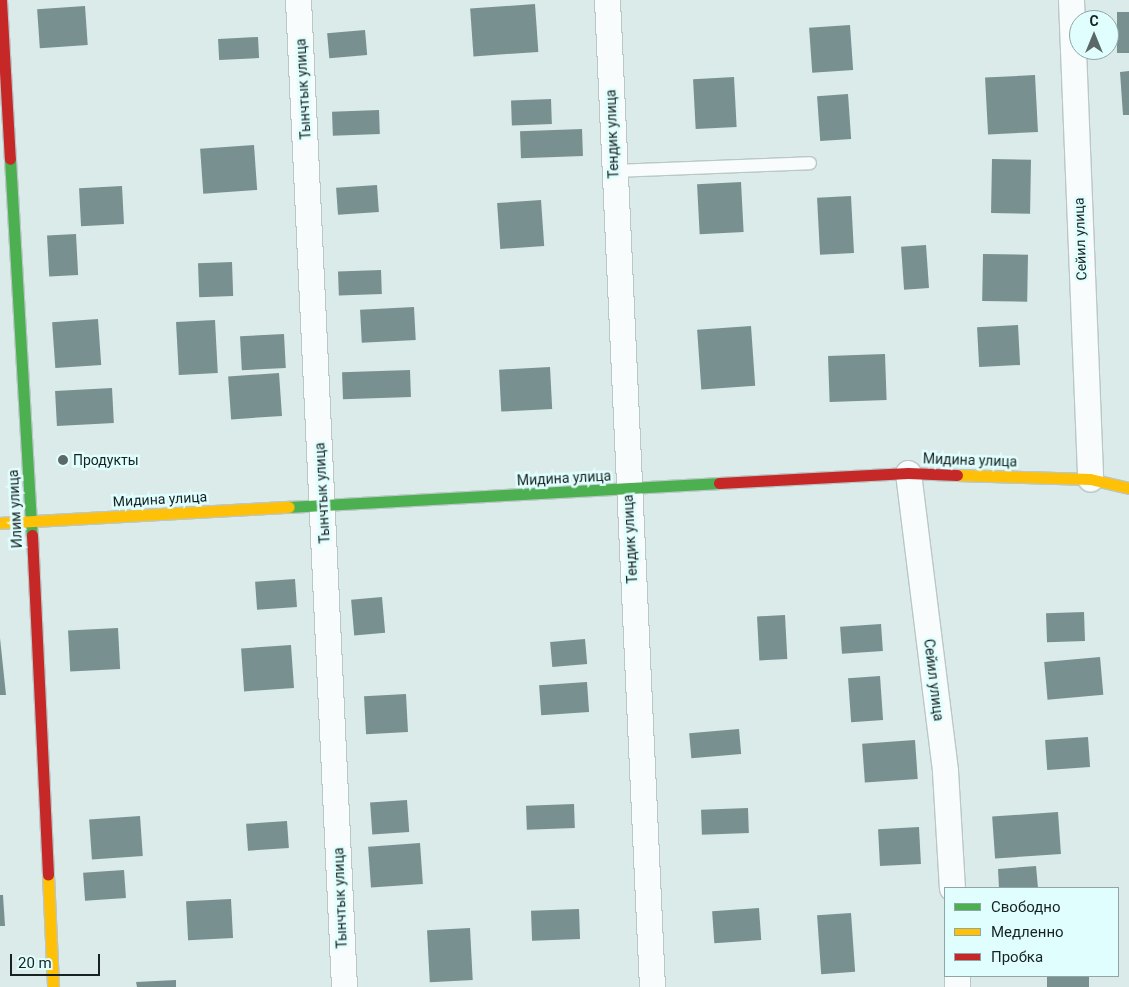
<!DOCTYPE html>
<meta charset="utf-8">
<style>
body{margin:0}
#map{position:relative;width:1129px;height:987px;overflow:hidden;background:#daebea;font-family:Roboto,sans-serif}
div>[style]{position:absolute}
.building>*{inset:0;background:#789190;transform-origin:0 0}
.roads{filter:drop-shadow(1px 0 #bac7c7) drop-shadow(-1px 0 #bac7c7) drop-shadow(0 1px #bac7c7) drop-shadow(0 -1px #bac7c7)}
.lane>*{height:12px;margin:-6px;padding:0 6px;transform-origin:6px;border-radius:6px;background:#f9fcfc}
.street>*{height:25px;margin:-12.5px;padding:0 12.5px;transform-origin:12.5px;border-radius:12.5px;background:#f9fcfc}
.fast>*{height:11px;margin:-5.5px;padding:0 5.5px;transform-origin:5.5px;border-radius:5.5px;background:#4caf50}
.slow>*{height:11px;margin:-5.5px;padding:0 5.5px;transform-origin:5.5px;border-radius:5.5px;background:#ffc107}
.jam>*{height:11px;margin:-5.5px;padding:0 5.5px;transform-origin:5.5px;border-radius:5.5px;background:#c62828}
.dots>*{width:14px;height:14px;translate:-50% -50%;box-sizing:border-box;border:2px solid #e1fefe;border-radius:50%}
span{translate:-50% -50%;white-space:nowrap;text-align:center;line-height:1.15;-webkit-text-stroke:5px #e1fefe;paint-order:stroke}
.street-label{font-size:14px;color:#172222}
.poi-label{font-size:14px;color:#172222}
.left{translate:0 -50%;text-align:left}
.legend{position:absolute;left:944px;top:887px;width:175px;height:90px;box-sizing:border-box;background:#e1fefe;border:1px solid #90a6a6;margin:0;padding:6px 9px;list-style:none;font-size:15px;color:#172222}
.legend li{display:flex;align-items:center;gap:10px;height:25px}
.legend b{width:25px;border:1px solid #90a6a6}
.north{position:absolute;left:1069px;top:10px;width:50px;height:50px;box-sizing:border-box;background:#e1fefe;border:1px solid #90a6a6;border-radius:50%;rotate:0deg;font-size:14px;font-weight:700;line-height:20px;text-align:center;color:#172222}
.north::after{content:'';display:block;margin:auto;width:18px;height:22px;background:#5b6868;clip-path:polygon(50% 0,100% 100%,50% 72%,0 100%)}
.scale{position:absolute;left:10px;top:954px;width:90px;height:22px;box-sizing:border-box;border:2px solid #172222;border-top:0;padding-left:6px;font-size:15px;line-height:18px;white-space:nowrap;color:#172222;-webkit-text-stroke:4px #e1fefe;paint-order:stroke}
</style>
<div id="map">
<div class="building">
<div style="left:535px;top:4px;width:48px;height:65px;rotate:86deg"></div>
<div style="left:85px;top:6px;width:39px;height:48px;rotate:86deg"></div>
<div style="left:1117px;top:12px;width:12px;height:41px"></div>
<div style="left:850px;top:25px;width:45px;height:41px;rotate:86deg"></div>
<div style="left:365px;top:30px;width:25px;height:38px;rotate:85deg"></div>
<div style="left:258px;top:37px;width:21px;height:40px;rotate:87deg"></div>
<div style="clip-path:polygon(1129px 71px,1129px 115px,1123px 115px,1120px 72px)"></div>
<div style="left:1035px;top:75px;width:57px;height:50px;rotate:87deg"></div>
<div style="left:734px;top:77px;width:50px;height:41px;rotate:87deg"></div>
<div style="left:848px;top:94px;width:45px;height:31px;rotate:86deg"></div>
<div style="left:551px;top:99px;width:25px;height:40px;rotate:88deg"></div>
<div style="left:379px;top:110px;width:24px;height:47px;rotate:88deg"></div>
<div style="left:582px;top:129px;width:27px;height:62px;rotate:88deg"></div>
<div style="left:254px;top:145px;width:45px;height:54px;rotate:86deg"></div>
<div style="left:992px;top:159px;width:39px;height:54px;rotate:1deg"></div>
<div style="left:741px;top:182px;width:50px;height:44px;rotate:87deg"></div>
<div style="left:377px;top:185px;width:27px;height:41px;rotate:86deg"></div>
<div style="left:122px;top:186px;width:38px;height:43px;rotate:87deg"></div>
<div style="left:851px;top:196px;width:57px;height:34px;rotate:87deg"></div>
<div style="left:541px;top:200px;width:46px;height:44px;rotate:86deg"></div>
<div style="left:76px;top:234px;width:41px;height:29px;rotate:87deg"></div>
<div style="left:926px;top:245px;width:43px;height:25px;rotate:86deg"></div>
<div style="left:983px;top:254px;width:45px;height:47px;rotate:1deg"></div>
<div style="left:232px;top:262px;width:34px;height:34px;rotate:88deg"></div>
<div style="left:381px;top:270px;width:24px;height:43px;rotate:88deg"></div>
<div style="left:414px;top:307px;width:33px;height:54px;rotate:87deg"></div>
<div style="left:98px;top:319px;width:46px;height:46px;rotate:86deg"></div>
<div style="left:215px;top:320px;width:53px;height:39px;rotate:87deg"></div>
<div style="left:1018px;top:325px;width:40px;height:41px;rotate:87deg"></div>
<div style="left:751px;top:326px;width:60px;height:54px;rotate:86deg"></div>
<div style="left:284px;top:334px;width:34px;height:44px;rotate:87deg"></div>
<div style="left:885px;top:354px;width:46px;height:57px;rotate:88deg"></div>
<div style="left:550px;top:367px;width:42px;height:51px;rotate:87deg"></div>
<div style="left:410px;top:370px;width:27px;height:68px;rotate:88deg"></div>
<div style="left:279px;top:373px;width:43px;height:51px;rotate:86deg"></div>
<div style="left:112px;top:388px;width:35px;height:57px;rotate:87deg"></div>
<div style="left:295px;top:579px;width:28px;height:40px;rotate:86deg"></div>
<div style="left:382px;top:597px;width:36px;height:31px;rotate:85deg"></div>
<div style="left:1084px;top:612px;width:29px;height:38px;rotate:88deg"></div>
<div style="left:785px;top:615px;width:44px;height:28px;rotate:87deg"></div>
<div style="left:881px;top:624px;width:27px;height:41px;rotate:86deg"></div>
<div style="left:118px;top:628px;width:41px;height:50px;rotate:87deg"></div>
<div style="clip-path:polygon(0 638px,6px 695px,0 695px)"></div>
<div style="left:585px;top:639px;width:25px;height:35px;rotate:85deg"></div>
<div style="left:291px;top:645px;width:43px;height:50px;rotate:86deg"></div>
<div style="left:1100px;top:657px;width:38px;height:56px;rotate:85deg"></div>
<div style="left:880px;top:676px;width:44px;height:32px;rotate:86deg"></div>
<div style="left:587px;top:682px;width:30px;height:48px;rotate:86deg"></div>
<div style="left:406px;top:694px;width:38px;height:42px;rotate:87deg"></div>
<div style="left:739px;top:729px;width:25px;height:50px;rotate:85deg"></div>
<div style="left:1088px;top:737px;width:30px;height:43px;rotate:86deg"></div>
<div style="left:915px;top:740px;width:39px;height:53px;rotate:86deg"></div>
<div style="left:407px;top:800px;width:32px;height:37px;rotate:86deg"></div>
<div style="left:574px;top:804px;width:24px;height:48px;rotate:88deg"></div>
<div style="left:748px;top:808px;width:25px;height:47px;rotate:88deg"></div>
<div style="left:1058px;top:812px;width:42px;height:66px;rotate:86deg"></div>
<div style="left:140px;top:816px;width:40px;height:51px;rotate:86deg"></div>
<div style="left:287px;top:821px;width:27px;height:41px;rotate:86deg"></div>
<div style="left:919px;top:827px;width:37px;height:41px;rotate:87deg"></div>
<div style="left:420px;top:843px;width:41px;height:52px;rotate:86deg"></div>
<div style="clip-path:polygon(1036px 866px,1038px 888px,999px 888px,998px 869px)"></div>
<div style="left:124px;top:870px;width:28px;height:41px;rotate:86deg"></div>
<div style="clip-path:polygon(0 895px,3px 895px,5px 926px,0 926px)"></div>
<div style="left:231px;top:899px;width:39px;height:45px;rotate:87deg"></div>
<div style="left:759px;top:908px;width:32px;height:47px;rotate:86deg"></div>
<div style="left:579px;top:909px;width:30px;height:48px;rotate:88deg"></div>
<div style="left:851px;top:913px;width:59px;height:34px;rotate:86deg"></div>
<div style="left:470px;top:928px;width:52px;height:43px;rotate:87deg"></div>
<div style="left:1047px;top:976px;width:42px;height:11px"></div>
<div style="clip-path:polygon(176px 980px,176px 987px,137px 987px,136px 982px)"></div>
</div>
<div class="roads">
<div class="lane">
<div style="left:614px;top:171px;width:196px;rotate:-2.3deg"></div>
</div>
<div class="street">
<div style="left:298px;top:0;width:988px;rotate:87.33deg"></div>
<div style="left:607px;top:0;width:988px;rotate:87.39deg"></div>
<div style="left:1071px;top:0;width:479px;rotate:87.7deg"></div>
<div style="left:908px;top:473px;width:300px;rotate:82.9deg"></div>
<div style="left:945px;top:771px;width:117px;rotate:86.6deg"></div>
<div style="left:957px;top:976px;width:11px;rotate:90deg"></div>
</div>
<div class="fast">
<div style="left:10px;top:159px;width:377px;rotate:86.7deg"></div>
<div style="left:289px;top:507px;width:431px;rotate:-3.2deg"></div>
</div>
<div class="slow">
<div style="left:957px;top:475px;width:133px;rotate:1.7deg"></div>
<div style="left:1090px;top:479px;width:40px;rotate:13deg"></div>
<div style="left:0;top:523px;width:289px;rotate:-3.2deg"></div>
<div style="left:48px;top:875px;width:112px;rotate:87.4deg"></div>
</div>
<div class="jam">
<div style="left:1px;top:0;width:159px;rotate:86.8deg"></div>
<div style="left:719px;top:483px;width:189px;rotate:-3deg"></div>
<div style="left:908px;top:473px;width:49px;rotate:2.3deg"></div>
<div style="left:32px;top:535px;width:340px;rotate:87.3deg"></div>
</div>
</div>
<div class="dots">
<div style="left:63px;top:460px;background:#5b6868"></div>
</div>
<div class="street-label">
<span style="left:303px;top:89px;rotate:-93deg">Тынчтык улица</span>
<span style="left:612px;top:134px;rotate:-92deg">Тендик улица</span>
<span style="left:1080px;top:239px;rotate:-92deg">Сейил улица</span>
<span style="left:970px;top:460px;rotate:2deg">Мидина улица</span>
<span style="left:564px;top:478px;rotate:-3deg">Мидина улица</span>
<span style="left:322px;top:493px;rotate:-93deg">Тынчтык улица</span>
<span style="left:160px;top:499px;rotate:-3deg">Мидина улица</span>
<span style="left:15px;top:509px;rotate:-93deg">Илим улица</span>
<span style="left:630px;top:539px;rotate:-93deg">Тендик улица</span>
<span style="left:934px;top:680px;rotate:83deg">Сейил улица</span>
<span style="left:340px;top:898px;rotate:-92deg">Тынчтык улица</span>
</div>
<div class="poi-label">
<span class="left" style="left:73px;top:460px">Продукты</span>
</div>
<ul class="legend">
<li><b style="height:6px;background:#4caf50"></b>Свободно</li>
<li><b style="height:6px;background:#ffc107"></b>Медленно</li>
<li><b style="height:6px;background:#c62828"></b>Пробка</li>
</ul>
<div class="north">С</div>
<div class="scale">20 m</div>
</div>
